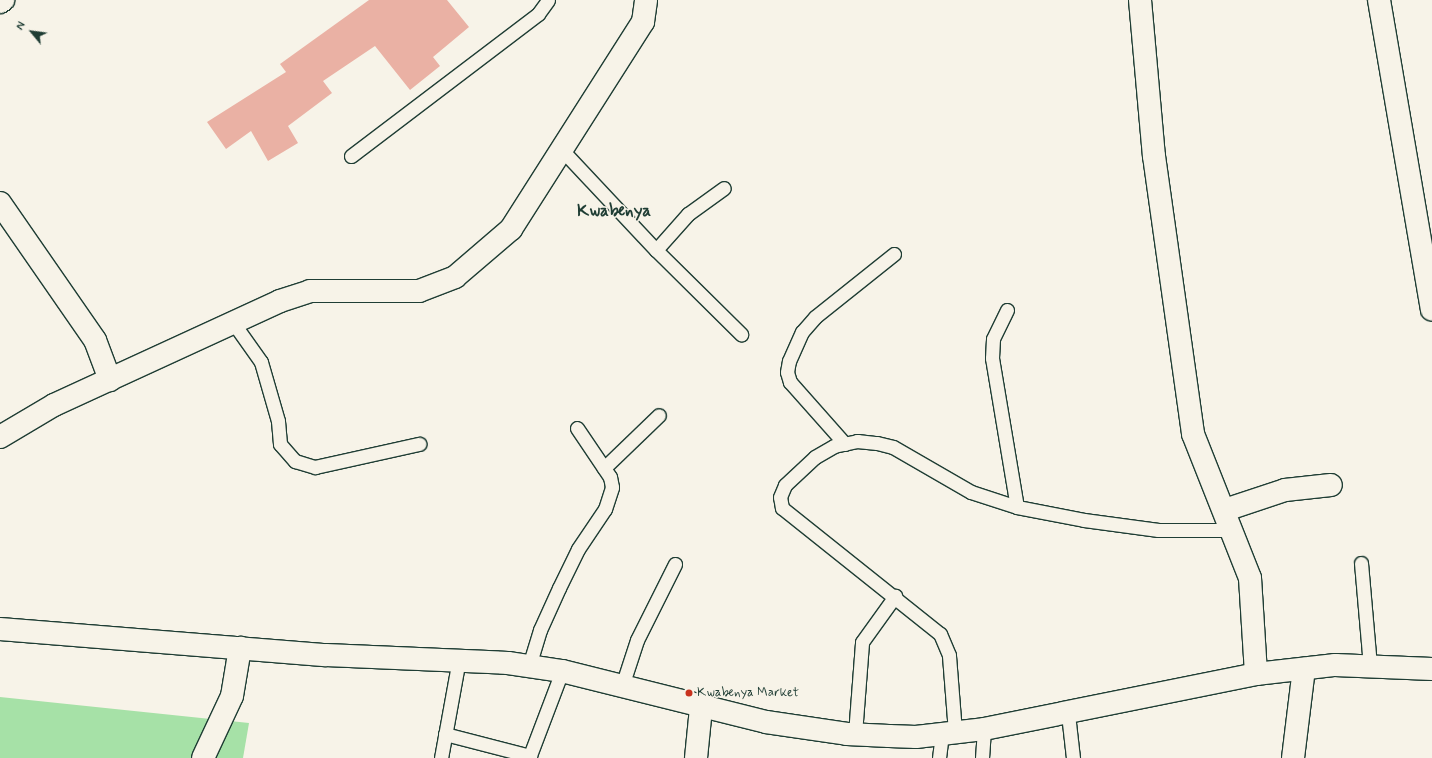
<!DOCTYPE html>
<style>
body{margin:0}
#map{position:relative;width:1432px;height:758px;overflow:hidden;background:#f7f3e8;font-family:Mynerve,sans-serif}
div>[style]{position:absolute}
.green>*{inset:0;background:#a6e1a7}
.building>*{inset:0;background:#eab1a4}
.roads{filter:drop-shadow(1px 0 #1f3d34) drop-shadow(-1px 0 #1f3d34) drop-shadow(0 1px #1f3d34) drop-shadow(0 -1px #1f3d34)}
.lane>*{height:13px;margin:-6.5px;padding:0 6.5px;transform-origin:6.5px;border-radius:6.5px;background:#f7f3e8}
.street>*{height:22px;margin:-11px;padding:0 11px;transform-origin:11px;border-radius:11px;background:#f7f3e8}
.secondary>*{height:22px;margin:-11px;padding:0 11px;transform-origin:11px;border-radius:11px;background:#f7f3e8}
.dots>*{width:11px;height:11px;translate:-50% -50%;box-sizing:border-box;border:2px solid #f7f3e8;border-radius:50%}
span{translate:-50% -50%;white-space:nowrap;text-align:center;line-height:1.15;-webkit-text-stroke:3px #f7f3e8;paint-order:stroke}
.poi-label{font-size:13px;color:#1f3d34}
.left{translate:0 -50%;text-align:left}
.district-label{font-size:17px;color:#1f3d34;font-weight:700}
.north{position:absolute;left:12px;top:12px;width:40px;height:40px;-webkit-text-stroke:3px #f7f3e8;paint-order:stroke;rotate:299deg;font-size:11px;font-weight:700;line-height:16px;text-align:center;color:#1f3d34}
.north::after{content:'';display:block;margin:auto;width:14px;height:18px;background:#1f3d34;clip-path:polygon(50% 0,100% 100%,50% 72%,0 100%)}
</style>
<div id="map">
<div class="green">
<div style="clip-path:polygon(0 697px,249px 723px,243px 758px,0 758px)"></div>
</div>
<div class="building">
<div style="clip-path:polygon(369px 0,447px 0,469px 27px,433px 57px,440px 66px,410px 90px,375px 46px,323px 81px,332px 93px,288px 126px,298px 143px,268px 161px,251px 131px,226px 149px,207px 122px,286px 72px,280px 64px)"></div>
</div>
<div class="roads">
<div class="lane">
<div style="left:562px;top:150px;width:137px;rotate:46.8deg"></div>
<div style="left:656px;top:250px;width:120px;rotate:44.7deg"></div>
<div style="left:351px;top:156px;width:235px;rotate:-37.2deg"></div>
<div style="left:538px;top:14px;width:17px;rotate:-54deg"></div>
<div style="left:656px;top:250px;width:48px;rotate:-48.4deg"></div>
<div style="left:688px;top:214px;width:44px;rotate:-35.8deg"></div>
<div style="left:1007px;top:310px;width:32px;rotate:116deg"></div>
<div style="left:993px;top:339px;width:19px;rotate:93deg"></div>
<div style="left:992px;top:358px;width:151px;rotate:80.5deg"></div>
<div style="left:232px;top:321px;width:50px;rotate:54.7deg"></div>
<div style="left:261px;top:362px;width:61px;rotate:73.9deg"></div>
<div style="left:278px;top:421px;width:23px;rotate:85deg"></div>
<div style="left:280px;top:444px;width:23px;rotate:49deg"></div>
<div style="left:295px;top:461px;width:21px;rotate:17deg"></div>
<div style="left:315px;top:467px;width:107px;rotate:-12.5deg"></div>
<div style="left:845px;top:444px;width:83px;rotate:-131.6deg"></div>
<div style="left:790px;top:382px;width:10px;rotate:-107deg"></div>
<div style="left:787px;top:372px;width:11px;rotate:-80deg"></div>
<div style="left:789px;top:361px;width:32px;rotate:-66deg"></div>
<div style="left:802px;top:332px;width:20px;rotate:-49deg"></div>
<div style="left:815px;top:317px;width:101px;rotate:-38.6deg"></div>
<div style="left:604px;top:468px;width:76px;rotate:-43.9deg"></div>
<div style="left:1361px;top:563px;width:102px;rotate:85deg"></div>
<div style="left:529px;top:666px;width:38px;rotate:-73deg"></div>
<div style="left:540px;top:630px;width:46px;rotate:-65.7deg"></div>
<div style="left:559px;top:588px;width:43px;rotate:-64deg"></div>
<div style="left:578px;top:549px;width:48px;rotate:-56deg"></div>
<div style="left:605px;top:509px;width:23px;rotate:-72deg"></div>
<div style="left:612px;top:487px;width:10px;rotate:-101deg"></div>
<div style="left:610px;top:477px;width:59px;rotate:-124deg"></div>
<div style="left:622px;top:686px;width:48px;rotate:-71.9deg"></div>
<div style="left:637px;top:640px;width:85px;rotate:-63.4deg"></div>
<div style="left:1068px;top:714px;width:44px;rotate:83.5deg"></div>
<div style="left:955px;top:732px;width:77px;rotate:-94.5deg"></div>
<div style="left:949px;top:655px;width:23px;rotate:-113deg"></div>
<div style="left:940px;top:634px;width:202px;rotate:-141.4deg"></div>
<div style="left:782px;top:508px;width:11px;rotate:-100deg"></div>
<div style="left:780px;top:497px;width:13px;rotate:-67deg"></div>
<div style="left:785px;top:485px;width:41px;rotate:-43deg"></div>
<div style="left:815px;top:457px;width:22px;rotate:-30deg"></div>
<div style="left:834px;top:446px;width:24px;rotate:-12deg"></div>
<div style="left:857px;top:441px;width:20px;rotate:6deg"></div>
<div style="left:877px;top:443px;width:16px;rotate:14deg"></div>
<div style="left:893px;top:447px;width:90px;rotate:30deg"></div>
<div style="left:971px;top:492px;width:48px;rotate:18.1deg"></div>
<div style="left:1017px;top:507px;width:68px;rotate:11deg"></div>
<div style="left:1084px;top:520px;width:75px;rotate:7.7deg"></div>
<div style="left:1158px;top:530px;width:75px"></div>
<div style="left:445px;top:734px;width:88px;rotate:14.5deg"></div>
<div style="left:855px;top:734px;width:92px;rotate:-85.6deg"></div>
<div style="left:862px;top:642px;width:57px;rotate:-54.3deg"></div>
<div style="left:441px;top:758px;width:101px;rotate:-79.7deg"></div>
<div style="left:529px;top:758px;width:93px;rotate:-69.2deg"></div>
<div style="left:939px;top:758px;width:24px;rotate:-83deg"></div>
<div style="left:982px;top:758px;width:29px;rotate:-86deg"></div>
</div>
<div class="street">
<div style="left:1140px;top:0;width:157px;rotate:84.9deg"></div>
<div style="left:1154px;top:156px;width:281px;rotate:82deg"></div>
<div style="left:1193px;top:434px;width:155px;rotate:68.4deg"></div>
<div style="left:1250px;top:578px;width:96px;rotate:86.4deg"></div>
<div style="left:1379px;top:0;width:314px;rotate:80.3deg"></div>
<div style="left:0;top:2px;width:4px;rotate:-34deg"></div>
<div style="left:0;top:203px;width:167px;rotate:55.3deg"></div>
<div style="left:95px;top:340px;width:43px;rotate:69.4deg"></div>
<div style="left:0;top:437px;width:63px;rotate:-30.7deg"></div>
<div style="left:54px;top:405px;width:249px;rotate:-24.7deg"></div>
<div style="left:280px;top:301px;width:32px;rotate:-18deg"></div>
<div style="left:310px;top:291px;width:109px"></div>
<div style="left:419px;top:291px;width:39px;rotate:-21deg"></div>
<div style="left:455px;top:277px;width:74px;rotate:-40.6deg"></div>
<div style="left:511px;top:229px;width:246px;rotate:-57.5deg"></div>
<div style="left:643px;top:22px;width:22px;rotate:-82deg"></div>
<div style="left:1225px;top:510px;width:63px;rotate:-18.4deg"></div>
<div style="left:1285px;top:490px;width:46px;rotate:-6.2deg"></div>
<div style="left:203px;top:758px;width:68px;rotate:-64.9deg"></div>
<div style="left:232px;top:696px;width:49px;rotate:-80.5deg"></div>
<div style="left:696px;top:758px;width:50px;rotate:-84.3deg"></div>
<div style="left:1293px;top:758px;width:90px;rotate:-83deg"></div>
</div>
<div class="secondary">
<div style="left:0;top:629px;width:327px;rotate:4.6deg"></div>
<div style="left:326px;top:655px;width:182px;rotate:2.5deg"></div>
<div style="left:508px;top:663px;width:55px;rotate:8.4deg"></div>
<div style="left:562px;top:671px;width:210px;rotate:14deg"></div>
<div style="left:766px;top:722px;width:82px;rotate:8.4deg"></div>
<div style="left:847px;top:734px;width:42px;rotate:2.7deg"></div>
<div style="left:889px;top:736px;width:27px;rotate:2deg"></div>
<div style="left:916px;top:737px;width:68px;rotate:-6.7deg"></div>
<div style="left:984px;top:729px;width:278px;rotate:-11.4deg"></div>
<div style="left:1256px;top:674px;width:80px;rotate:-6.5deg"></div>
<div style="left:1335px;top:665px;width:97px;rotate:2.4deg"></div>
</div>
</div>
<div class="dots">
<div style="left:689px;top:693px;background:#c8321e"></div>
</div>
<div class="poi-label">
<span class="left" style="left:697px;top:693px">Kwabenya Market</span>
</div>
<div class="district-label">
<span style="left:614px;top:212px">Kwabenya</span>
</div>
<div class="north">N</div>
</div>
